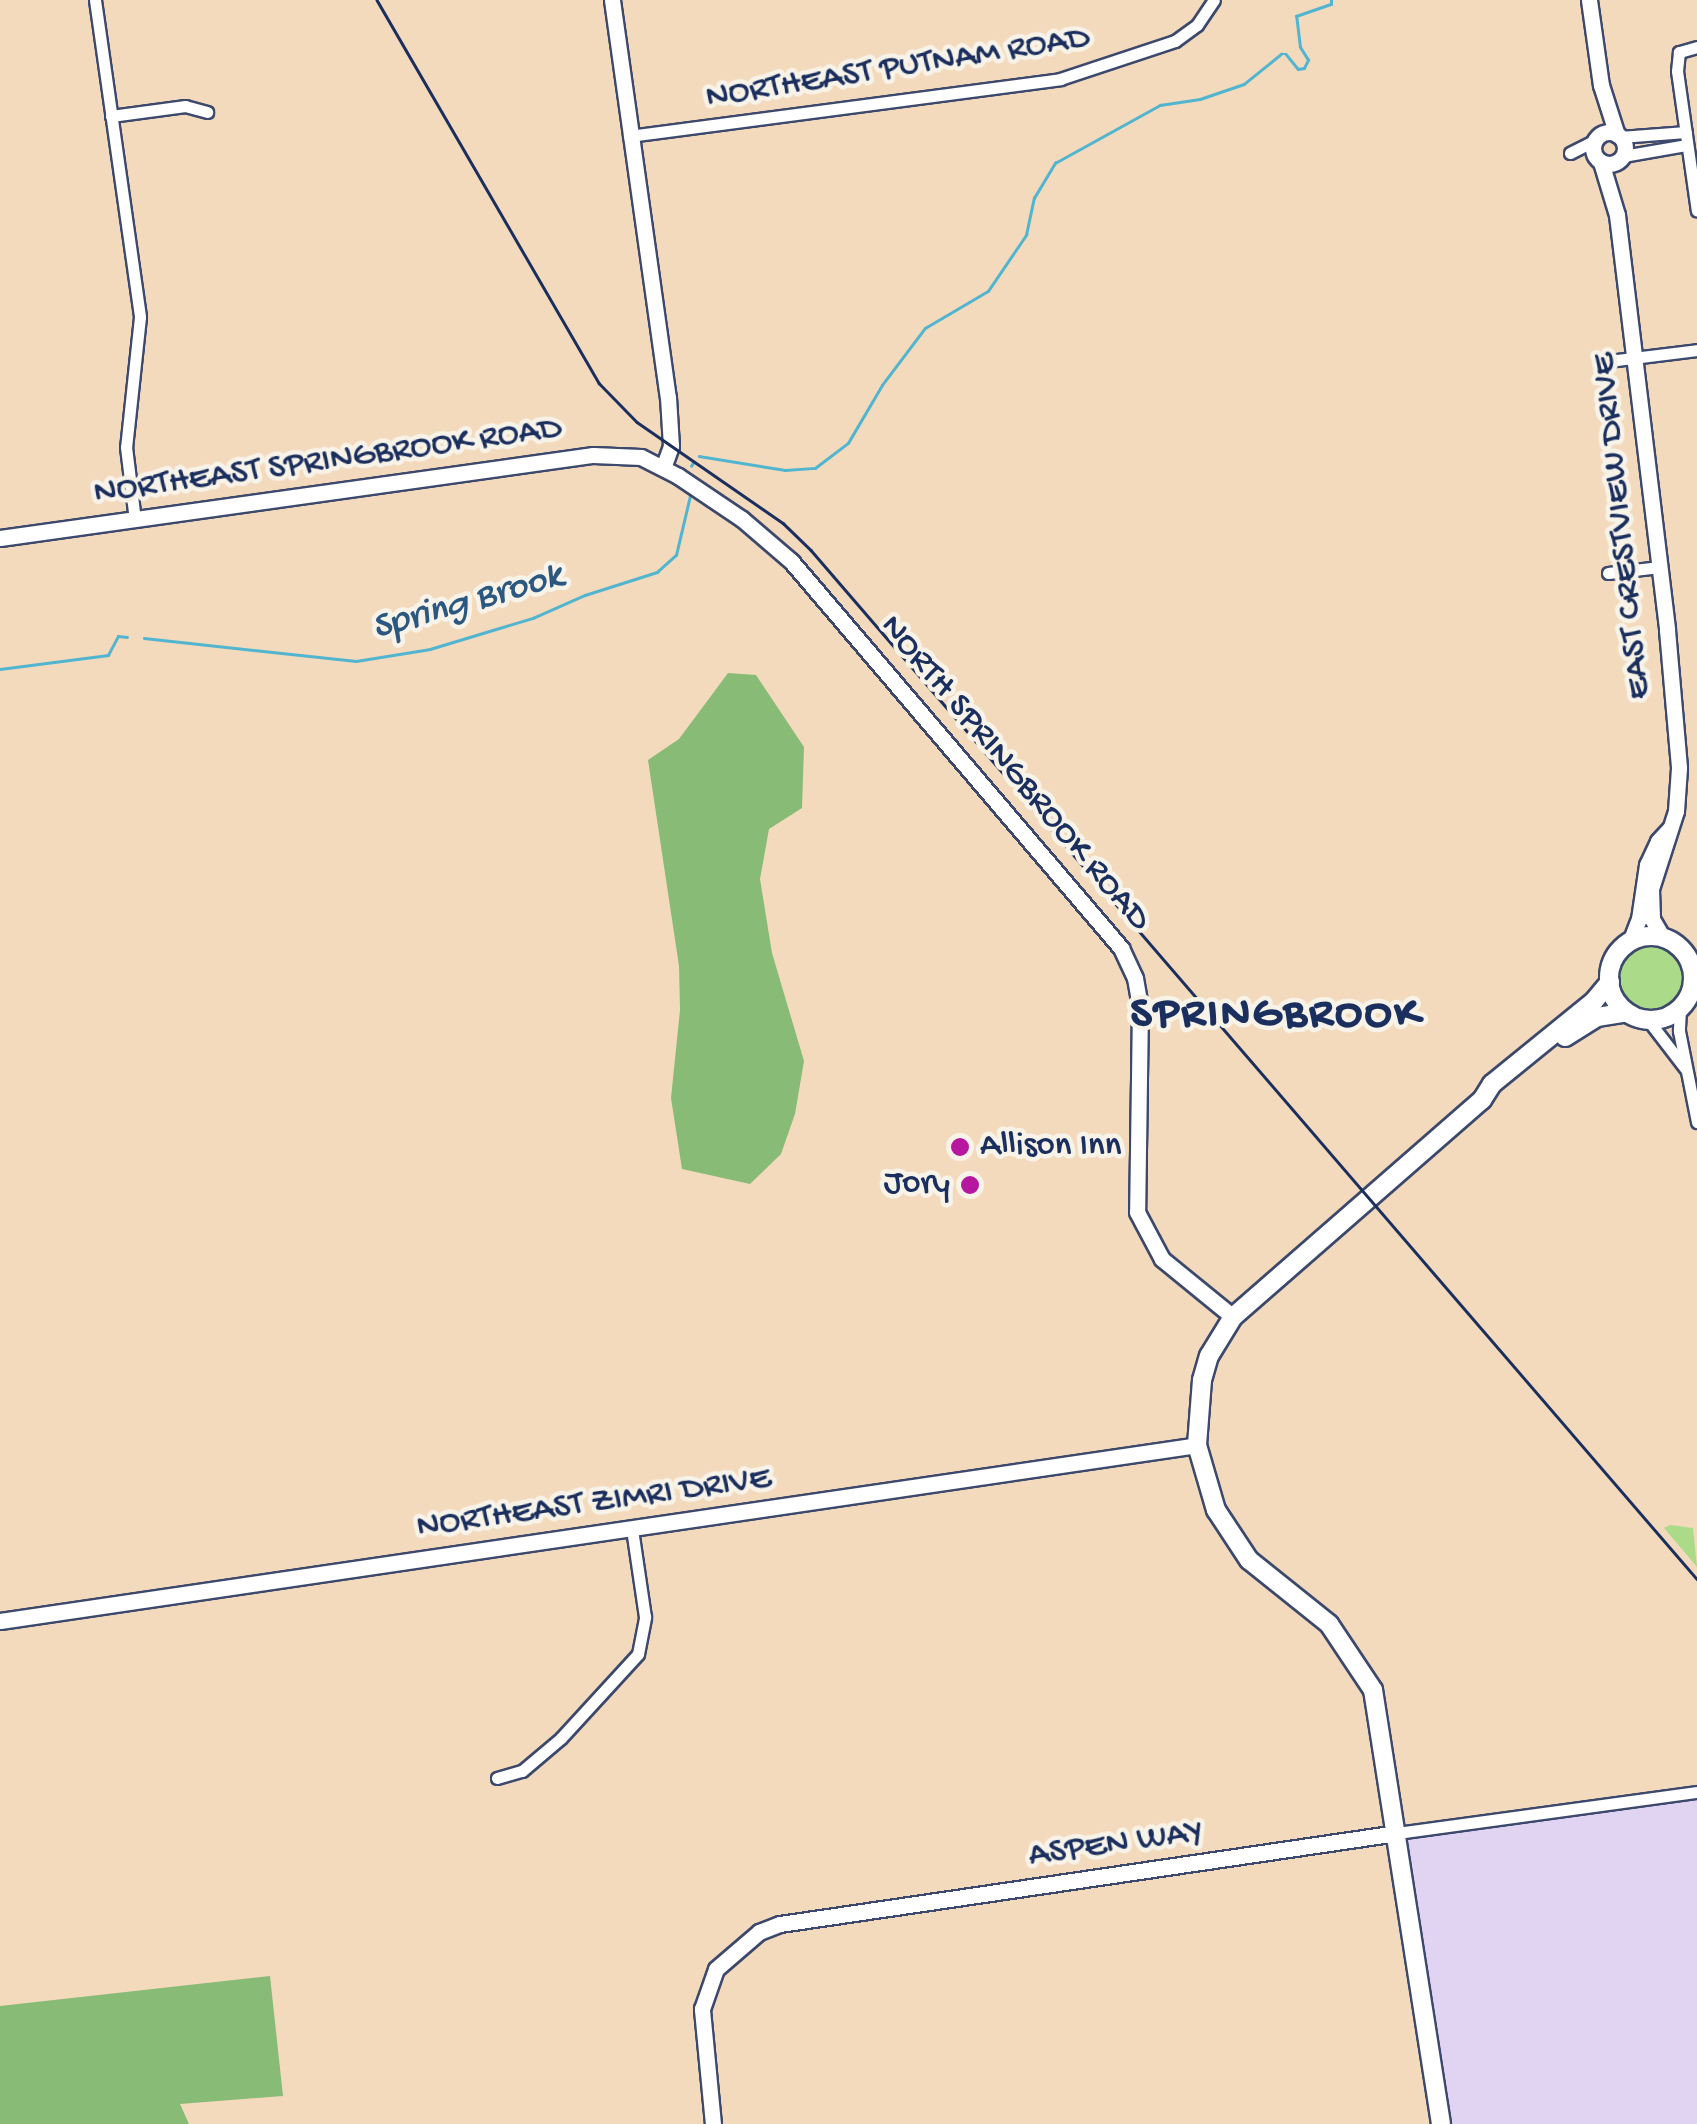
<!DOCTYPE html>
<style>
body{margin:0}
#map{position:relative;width:1697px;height:2124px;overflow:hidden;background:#f4dabd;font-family:"Gochi Hand",sans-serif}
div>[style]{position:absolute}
.built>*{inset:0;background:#e1d4f3}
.green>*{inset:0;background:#abdb89}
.round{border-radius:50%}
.forest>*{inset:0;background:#88bb75}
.stream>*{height:2.5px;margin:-1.25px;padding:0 1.25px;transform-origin:1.25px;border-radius:1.25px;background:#51b5d0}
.roads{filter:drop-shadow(2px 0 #3c496c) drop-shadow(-2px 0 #3c496c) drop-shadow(0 2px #3c496c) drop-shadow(0 -2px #3c496c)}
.minor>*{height:11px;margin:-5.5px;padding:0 5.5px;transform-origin:5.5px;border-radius:5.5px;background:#fff}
.tertiary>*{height:15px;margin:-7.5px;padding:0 7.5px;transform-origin:7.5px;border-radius:7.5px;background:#fff}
.tertiary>.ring{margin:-7.5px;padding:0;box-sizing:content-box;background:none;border:15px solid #fff;border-radius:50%}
.secondary>*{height:18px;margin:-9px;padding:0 9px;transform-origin:9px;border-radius:9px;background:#fff}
.secondary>.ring{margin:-9px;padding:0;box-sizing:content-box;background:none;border:18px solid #fff;border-radius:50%}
.rail>*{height:2.5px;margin:-1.25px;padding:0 1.25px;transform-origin:1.25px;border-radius:1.25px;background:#1b2f5e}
.dots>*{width:28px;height:28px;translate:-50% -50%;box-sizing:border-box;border:5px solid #f7f3e8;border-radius:50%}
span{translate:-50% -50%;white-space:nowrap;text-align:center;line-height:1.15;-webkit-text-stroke:9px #f7f3e8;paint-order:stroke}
.street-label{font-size:35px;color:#1b2f5e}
.poi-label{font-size:35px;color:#1b2f5e}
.left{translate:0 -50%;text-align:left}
.right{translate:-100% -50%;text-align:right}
.water-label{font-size:38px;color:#2b5780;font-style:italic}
.district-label{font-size:45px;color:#1b2f5e;font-weight:700;letter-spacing:2.5px}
</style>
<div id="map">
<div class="built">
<div style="clip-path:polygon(1697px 1790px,1697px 2124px,1439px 2124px,1397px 1833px)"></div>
</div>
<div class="green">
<div class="round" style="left:1618px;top:946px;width:64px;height:64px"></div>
<div style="clip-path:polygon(1670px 1525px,1693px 1528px,1697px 1567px,1664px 1528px)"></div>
</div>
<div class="forest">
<div style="clip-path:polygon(728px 673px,756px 675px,804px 747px,802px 808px,769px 829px,760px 879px,772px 953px,804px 1061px,795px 1114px,781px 1154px,750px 1184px,682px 1169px,671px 1098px,680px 1010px,679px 966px,648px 760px,679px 739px)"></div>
<div style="clip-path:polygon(270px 1976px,283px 2096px,180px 2104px,189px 2124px,0 2124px,0 2006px)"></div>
</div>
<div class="stream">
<div style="left:699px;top:456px;width:87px;rotate:9.2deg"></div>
<div style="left:785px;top:470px;width:30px;rotate:-4deg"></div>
<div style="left:815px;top:468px;width:41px;rotate:-37.1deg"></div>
<div style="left:848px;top:443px;width:67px;rotate:-59.6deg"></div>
<div style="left:882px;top:385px;width:71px;rotate:-53deg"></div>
<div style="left:925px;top:328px;width:73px;rotate:-30.4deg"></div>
<div style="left:988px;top:291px;width:68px;rotate:-55.8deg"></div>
<div style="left:1026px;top:235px;width:38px;rotate:-78deg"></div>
<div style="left:1034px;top:198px;width:41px;rotate:-59deg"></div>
<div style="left:1055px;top:163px;width:120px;rotate:-28.9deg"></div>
<div style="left:1160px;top:105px;width:40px;rotate:-8.5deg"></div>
<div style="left:1200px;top:99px;width:46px;rotate:-18.8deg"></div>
<div style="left:1244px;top:84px;width:48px;rotate:-39deg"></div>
<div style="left:1281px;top:54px;width:5px"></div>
<div style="left:1286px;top:54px;width:19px;rotate:51deg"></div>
<div style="left:1298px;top:69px;width:6px;rotate:-9deg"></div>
<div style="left:1304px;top:68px;width:9px;rotate:-63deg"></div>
<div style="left:1308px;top:60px;width:15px;rotate:-122deg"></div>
<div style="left:1300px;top:47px;width:31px;rotate:-97deg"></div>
<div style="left:1296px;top:16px;width:37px;rotate:-19deg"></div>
<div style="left:1331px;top:4px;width:4px;rotate:-90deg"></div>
<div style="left:691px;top:466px;width:4px;rotate:-56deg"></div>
<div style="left:144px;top:638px;width:213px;rotate:6.2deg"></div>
<div style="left:356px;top:661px;width:75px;rotate:-9.2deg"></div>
<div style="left:430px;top:649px;width:108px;rotate:-16.8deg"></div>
<div style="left:533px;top:618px;width:57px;rotate:-23.9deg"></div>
<div style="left:585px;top:595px;width:76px;rotate:-17.7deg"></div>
<div style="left:657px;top:572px;width:25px;rotate:-42deg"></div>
<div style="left:676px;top:555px;width:61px;rotate:-76.7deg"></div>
<div style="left:0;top:669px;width:109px;rotate:-7.4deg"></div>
<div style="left:108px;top:655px;width:21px;rotate:-62deg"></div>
<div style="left:118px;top:636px;width:9px;rotate:6deg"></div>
</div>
<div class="roads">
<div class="minor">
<div style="left:95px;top:0;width:320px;rotate:81.9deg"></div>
<div style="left:140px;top:317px;width:131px;rotate:96.1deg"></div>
<div style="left:126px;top:447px;width:74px;rotate:83deg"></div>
<div style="left:1697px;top:47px;width:19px;rotate:164deg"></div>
<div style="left:1679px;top:52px;width:19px;rotate:96deg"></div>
<div style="left:1677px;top:71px;width:141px;rotate:81.9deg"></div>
<div style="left:111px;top:116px;width:75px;rotate:-7.7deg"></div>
<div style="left:185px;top:106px;width:23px;rotate:15deg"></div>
<div style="left:629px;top:136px;width:435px;rotate:-7.5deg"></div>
<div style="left:1060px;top:79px;width:121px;rotate:-18.3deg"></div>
<div style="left:1175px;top:41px;width:27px;rotate:-36deg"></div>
<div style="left:1197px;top:25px;width:30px;rotate:-56deg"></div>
<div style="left:1620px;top:137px;width:66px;rotate:-4.3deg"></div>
<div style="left:1570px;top:153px;width:29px;rotate:-27deg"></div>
<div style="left:1623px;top:156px;width:65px;rotate:-9.8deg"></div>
<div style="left:1608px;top:361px;width:90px;rotate:-7deg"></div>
<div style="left:1608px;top:573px;width:52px;rotate:-6.6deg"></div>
<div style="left:1680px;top:1009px;width:22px;rotate:93deg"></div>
<div style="left:1679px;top:1031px;width:93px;rotate:78.8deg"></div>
<div style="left:1648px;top:1020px;width:61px;rotate:52.4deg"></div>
<div style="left:497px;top:1778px;width:26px;rotate:-16deg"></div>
<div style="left:522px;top:1771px;width:51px;rotate:-40.2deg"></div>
<div style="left:561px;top:1738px;width:114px;rotate:-47.5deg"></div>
<div style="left:638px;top:1654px;width:38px;rotate:-79deg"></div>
<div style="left:645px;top:1617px;width:89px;rotate:-98.4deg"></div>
<div style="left:1397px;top:1833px;width:303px;rotate:-7.8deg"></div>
</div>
<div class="tertiary">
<div style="left:612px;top:0;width:401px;rotate:82deg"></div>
<div style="left:668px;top:397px;width:49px;rotate:86.5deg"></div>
<div style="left:671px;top:446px;width:23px;rotate:110deg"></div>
<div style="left:1589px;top:0;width:86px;rotate:82deg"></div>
<div style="left:1601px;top:85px;width:52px;rotate:72.3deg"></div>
<div class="ring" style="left:1593px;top:132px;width:17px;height:17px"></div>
<div style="left:1601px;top:162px;width:55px;rotate:73.2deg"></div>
<div style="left:1617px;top:215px;width:418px;rotate:83.1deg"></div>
<div style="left:1667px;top:630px;width:139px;rotate:85deg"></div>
<div style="left:1679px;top:768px;width:43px;rotate:94deg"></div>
<div style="left:1676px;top:811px;width:82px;rotate:107.8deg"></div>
<div style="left:1651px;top:889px;width:30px;rotate:88deg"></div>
<div style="left:1652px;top:919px;width:22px;rotate:60deg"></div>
<div style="left:0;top:538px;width:599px;rotate:-7.97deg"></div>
<div style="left:593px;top:455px;width:48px;rotate:2.4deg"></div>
<div style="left:641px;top:457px;width:42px;rotate:27.2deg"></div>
<div style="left:678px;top:476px;width:77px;rotate:33.9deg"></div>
<div style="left:742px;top:519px;width:65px;rotate:40.6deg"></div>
<div style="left:791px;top:561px;width:509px;rotate:49.55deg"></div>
<div style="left:1121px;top:948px;width:33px;rotate:65deg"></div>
<div style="left:1135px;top:978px;width:29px;rotate:80deg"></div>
<div style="left:1140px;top:1007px;width:205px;rotate:90.8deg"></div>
<div style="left:1137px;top:1212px;width:53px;rotate:62deg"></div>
<div style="left:1162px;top:1259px;width:92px;rotate:39.2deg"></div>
<div style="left:1630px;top:942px;width:25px;rotate:-69deg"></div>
<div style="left:1639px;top:919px;width:55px;rotate:-81.6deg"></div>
<div style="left:1647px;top:865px;width:26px;rotate:-65deg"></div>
<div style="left:1658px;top:841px;width:16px;rotate:-47deg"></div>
<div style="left:0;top:1621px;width:1210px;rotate:-8.36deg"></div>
<div style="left:713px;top:2124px;width:116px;rotate:-95.5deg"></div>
<div style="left:702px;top:2009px;width:42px;rotate:-70.7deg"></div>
<div style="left:716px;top:1969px;width:57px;rotate:-40.7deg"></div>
<div style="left:759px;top:1932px;width:22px;rotate:-21deg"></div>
<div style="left:780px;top:1924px;width:624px;rotate:-8.39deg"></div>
</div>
<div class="secondary">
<div class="ring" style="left:1609px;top:936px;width:66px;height:66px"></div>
<div style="left:1565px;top:1037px;width:38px;rotate:-32deg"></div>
<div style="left:1597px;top:1017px;width:30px;rotate:-9deg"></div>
<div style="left:1441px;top:2124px;width:439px;rotate:-98.9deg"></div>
<div style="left:1373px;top:1690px;width:79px;rotate:-123.7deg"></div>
<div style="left:1329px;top:1624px;width:102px;rotate:-141.3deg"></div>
<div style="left:1249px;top:1560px;width:60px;rotate:-123.4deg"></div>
<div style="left:1216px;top:1510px;width:68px;rotate:-106.3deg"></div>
<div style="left:1197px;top:1445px;width:65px;rotate:-85.6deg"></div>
<div style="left:1202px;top:1380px;width:25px;rotate:-74deg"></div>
<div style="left:1209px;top:1356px;width:46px;rotate:-58.4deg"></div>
<div style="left:1233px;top:1317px;width:330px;rotate:-41.1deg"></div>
<div style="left:1482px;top:1100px;width:19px;rotate:-58deg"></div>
<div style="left:1492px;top:1084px;width:132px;rotate:-39.1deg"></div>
<div style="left:1594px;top:1001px;width:25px;rotate:-50deg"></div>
</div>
</div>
<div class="rail">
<div style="left:377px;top:0;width:443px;rotate:59.9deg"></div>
<div style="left:599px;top:383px;width:54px;rotate:45.7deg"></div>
<div style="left:637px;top:422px;width:178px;rotate:34.7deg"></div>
<div style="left:783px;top:523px;width:39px;rotate:44deg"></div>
<div style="left:811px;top:550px;width:1358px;rotate:49.27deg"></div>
</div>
<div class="dots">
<div style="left:960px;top:1147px;background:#b5179e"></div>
<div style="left:970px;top:1185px;background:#b5179e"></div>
</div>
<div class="street-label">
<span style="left:898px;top:69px;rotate:-9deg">NORTHEAST PUTNAM ROAD</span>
<span style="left:328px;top:462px;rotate:-8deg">NORTHEAST SPRINGBROOK ROAD</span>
<span style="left:1623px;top:526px;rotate:-96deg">EAST CRESTVIEW DRIVE</span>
<span style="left:1014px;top:774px;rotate:50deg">NORTH SPRINGBROOK ROAD</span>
<span style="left:594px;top:1504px;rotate:-8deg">NORTHEAST ZIMRI DRIVE</span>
<span style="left:1116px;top:1845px;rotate:-8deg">ASPEN WAY</span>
</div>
<div class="poi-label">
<span class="left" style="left:980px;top:1147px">Allison Inn</span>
<span class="right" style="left:950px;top:1185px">Jory</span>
</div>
<div class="water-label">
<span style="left:468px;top:604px;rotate:-16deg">Spring Brook</span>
</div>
<div class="district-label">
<span style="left:1276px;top:1016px">SPRINGBROOK</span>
</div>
</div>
